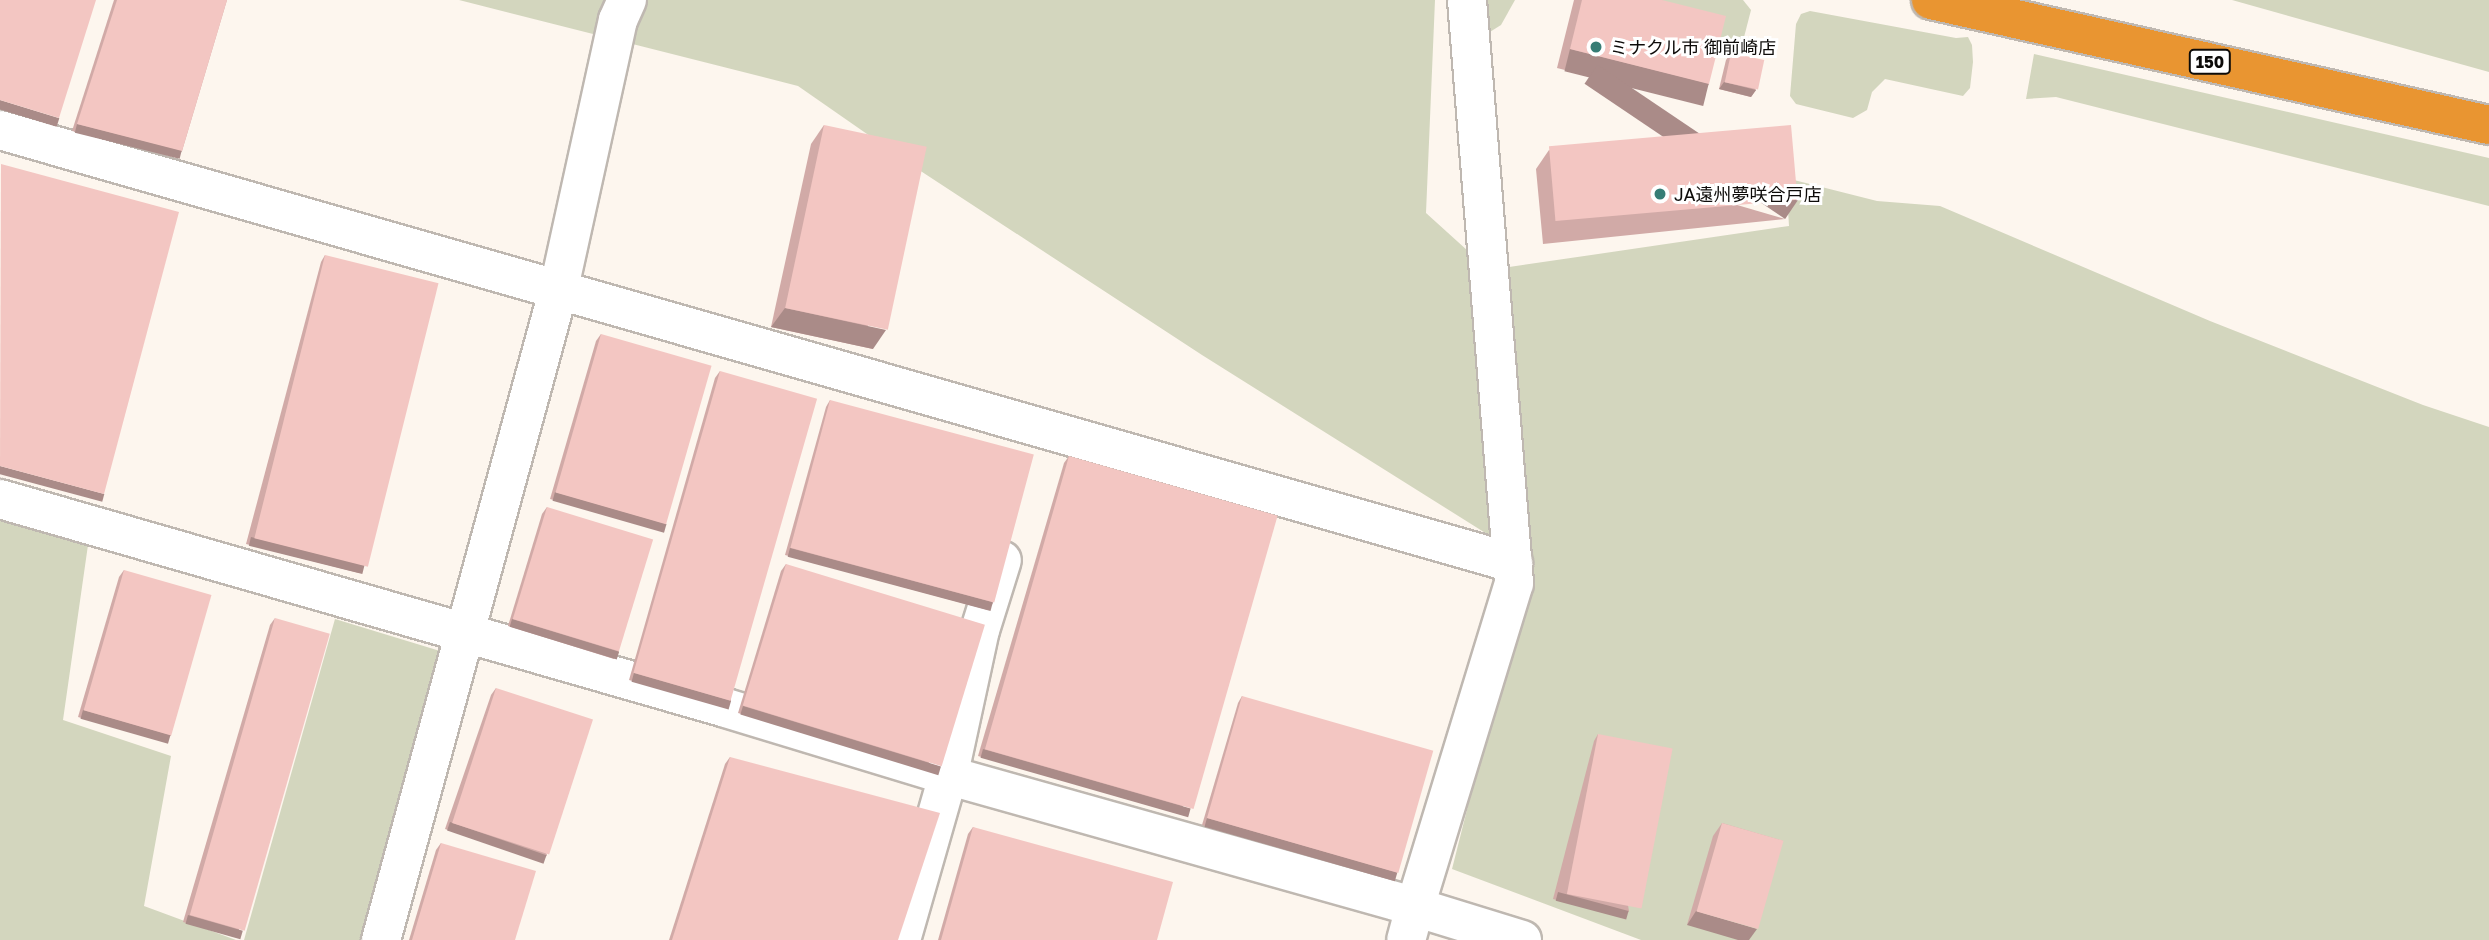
<!DOCTYPE html>
<meta charset="utf-8">
<style>
body{margin:0}
#map{position:relative;width:2489px;height:940px;overflow:hidden;background:#fdf6ee;font-family:"Golos Text","Noto Sans JP",sans-serif}
div>[style]{position:absolute}
.green>*{inset:0;background:#d3d6be}
.roads{filter:drop-shadow(2px 0 #bfb8b1) drop-shadow(-2px 0 #bfb8b1) drop-shadow(0 2px #bfb8b1) drop-shadow(0 -2px #bfb8b1)}
.minor>*{height:38px;margin:-19px;padding:0 19px;transform-origin:19px;border-radius:19px;background:#fff}
.highway>*{height:38px;margin:-19px;padding:0 19px;transform-origin:19px;border-radius:19px;background:#e99531}
.wall>*{inset:0;background:#d1aaa7}
.shaded-wall>*{inset:0;background:#aa8b88;transform-origin:0 0}
.building>*{inset:0;background:#f3c6c2;transform-origin:0 0}
.dots>*{width:19px;height:19px;translate:-50% -50%;box-sizing:border-box;border:4px solid #fff;border-radius:50%}
span{translate:-50% -50%;white-space:nowrap;text-align:center;line-height:1.15;-webkit-text-stroke:6px #fff;paint-order:stroke}
.shield-label span{padding:2px 5px;background:#fff;border:2px solid;border-radius:5px;-webkit-text-stroke-width:0}
.shield-label{font-size:16px;color:#0d0b09;font-weight:700}
.poi-label{font-size:18px;color:#0d0b09}
.left{translate:0 -50%;text-align:left}
</style>
<div id="map">
<div class="green">
<div style="clip-path:polygon(459px 0,1435px 0,1426px 213px,1489px 270px,1789px 226px,1786px 178px,1877px 201px,1940px 206px,2210px 321px,2423px 405px,2489px 427px,2489px 940px,1641px 940px,1452px 869px,1530px 561px,1202px 355px,913px 166px,798px 86px)"></div>
<div style="clip-path:polygon(1485px 0,1515px 0,1501px 25px,1485px 35px)"></div>
<div style="clip-path:polygon(1581px 0,1743px 0,1751px 10px,1742px 45px)"></div>
<div style="clip-path:polygon(2232px 0,2489px 0,2489px 72px)"></div>
<div style="clip-path:polygon(1810px 11px,1956px 38px,1968px 37px,1972px 45px,1973px 62px,1970px 88px,1963px 96px,1885px 79px,1872px 92px,1867px 110px,1853px 118px,1796px 104px,1790px 96px,1796px 24px,1801px 14px)"></div>
<div style="clip-path:polygon(2034px 54px,2489px 158px,2489px 206px,2056px 97px,2026px 99px)"></div>
<div style="clip-path:polygon(0 517px,89px 538px,63px 720px,171px 756px,144px 906px,236px 940px,0 940px)"></div>
<div style="clip-path:polygon(335px 619px,440px 651px,370px 940px,244px 940px)"></div>
</div>
<div class="roads">
<div class="minor">
<div style="left:1467px;top:0;width:585px;rotate:85.39deg"></div>
<div style="left:1514px;top:583px;width:339px;rotate:107deg"></div>
<div style="left:1415px;top:907px;width:112px;rotate:17.1deg"></div>
<div style="left:0;top:130px;width:1574px;rotate:15.97deg"></div>
<div style="left:0;top:499px;width:755px;rotate:16.06deg"></div>
<div style="left:726px;top:708px;width:220px;rotate:16.9deg"></div>
<div style="left:936px;top:772px;width:498px;rotate:15.7deg"></div>
<div style="left:1415px;top:907px;width:34px;rotate:105deg"></div>
<div style="left:381px;top:940px;width:676px;rotate:-74.73deg"></div>
<div style="left:559px;top:288px;width:274px;rotate:-77.6deg"></div>
<div style="left:618px;top:20px;width:22px;rotate:-66deg"></div>
<div style="left:901px;top:940px;width:174px;rotate:-74deg"></div>
<div style="left:949px;top:773px;width:146px;rotate:-77.8deg"></div>
<div style="left:980px;top:630px;width:73px;rotate:-72.6deg"></div>
</div>
<div class="highway">
<div style="left:1931px;top:0;width:572px;rotate:12.63deg"></div>
</div>
</div>
<div class="wall">
<div style="clip-path:polygon(114px 0,227px 0,182px 151px,177px 158px,72px 131px)"></div>
<div style="clip-path:polygon(1574px 0,1662px 0,1709px 84px,1695px 103px,1557px 68px)"></div>
<div style="clip-path:polygon(1731px 53px,1756px 90px,1751px 97px,1719px 89px,1726px 60px)"></div>
<div style="clip-path:polygon(824px 125px,873px 349px,771px 327px,811px 144px)"></div>
<div style="clip-path:polygon(1549px 150px,1785px 219px,1543px 244px,1536px 169px)"></div>
<div style="clip-path:polygon(325px 255px,359px 573px,246px 544px,321px 262px)"></div>
<div style="clip-path:polygon(601px 334px,666px 524px,661px 531px,550px 499px,596px 341px)"></div>
<div style="clip-path:polygon(720px 371px,731px 701px,726px 708px,629px 680px,715px 378px)"></div>
<div style="clip-path:polygon(830px 400px,993px 603px,988px 610px,785px 555px,826px 407px)"></div>
<div style="clip-path:polygon(1069px 456px,1186px 816px,978px 756px,1064px 463px)"></div>
<div style="clip-path:polygon(547px 507px,619px 652px,614px 659px,508px 626px,542px 514px)"></div>
<div style="clip-path:polygon(786px 564px,936px 772px,738px 713px,781px 571px)"></div>
<div style="clip-path:polygon(124px 570px,171px 735px,166px 742px,78px 717px,119px 577px)"></div>
<div style="clip-path:polygon(275px 618px,238px 938px,183px 922px,270px 625px)"></div>
<div style="clip-path:polygon(496px 688px,547px 855px,542px 862px,445px 829px,491px 695px)"></div>
<div style="clip-path:polygon(1242px 696px,1397px 873px,1392px 880px,1202px 825px,1238px 703px)"></div>
<div style="clip-path:polygon(1598px 734px,1629px 911px,1624px 918px,1553px 899px,1594px 741px)"></div>
<div style="clip-path:polygon(730px 757px,898px 940px,669px 940px,725px 764px)"></div>
<div style="clip-path:polygon(1722px 823px,1783px 841px,1687px 925px,1713px 836px)"></div>
<div style="clip-path:polygon(973px 827px,1157px 940px,938px 940px,968px 834px)"></div>
<div style="clip-path:polygon(441px 843px,515px 940px,409px 940px,436px 850px)"></div>
</div>
<div class="shaded-wall">
<div style="left:1570px;top:49px;width:143px;height:23px;rotate:14deg"></div>
<div style="clip-path:polygon(1724px 82px,1756px 90px,1751px 97px,1719px 89px)"></div>
<div style="left:0;top:100px;width:62px;height:9px;rotate:17deg"></div>
<div style="left:77px;top:124px;width:108px;height:9px;rotate:14deg"></div>
<div style="left:1798px;top:200px;width:23px;height:242px;rotate:124deg"></div>
<div style="clip-path:polygon(785px 308px,886px 330px,873px 349px,771px 327px)"></div>
<div style="left:0;top:466px;width:108px;height:8px;rotate:15deg"></div>
<div style="left:555px;top:492px;width:116px;height:9px;rotate:16deg"></div>
<div style="left:251px;top:537px;width:117px;height:9px;rotate:14deg"></div>
<div style="left:790px;top:548px;width:210px;height:9px;rotate:15deg"></div>
<div style="left:512px;top:619px;width:112px;height:8px;rotate:17deg"></div>
<div style="left:634px;top:673px;width:101px;height:9px;rotate:16deg"></div>
<div style="left:743px;top:706px;width:207px;height:9px;rotate:17deg"></div>
<div style="left:83px;top:710px;width:91px;height:9px;rotate:16deg"></div>
<div style="left:983px;top:749px;width:216px;height:9px;rotate:16deg"></div>
<div style="left:1207px;top:818px;width:198px;height:9px;rotate:16deg"></div>
<div style="left:450px;top:822px;width:102px;height:9px;rotate:19deg"></div>
<div style="left:1558px;top:892px;width:73px;height:9px;rotate:15deg"></div>
<div style="clip-path:polygon(1696px 911px,1757px 929px,1749px 940px,1738px 940px,1687px 925px)"></div>
<div style="left:188px;top:915px;width:57px;height:9px;rotate:16deg"></div>
</div>
<div class="building">
<div style="clip-path:polygon(0 0,96px 0,59px 118px,0 100px)"></div>
<div style="clip-path:polygon(117px 0,227px 0,182px 151px,77px 124px)"></div>
<div style="clip-path:polygon(1582px 0,1662px 0,1726px 16px,1709px 84px,1570px 49px)"></div>
<div style="left:1731px;top:53px;width:34px;height:30px;rotate:12deg"></div>
<div style="left:824px;top:125px;width:105px;height:187px;rotate:12deg"></div>
<div style="left:1791px;top:125px;width:75px;height:243px;rotate:85deg"></div>
<div style="clip-path:polygon(1px 164px,179px 212px,104px 494px,0 466px)"></div>
<div style="left:325px;top:255px;width:117px;height:292px;rotate:14deg"></div>
<div style="left:601px;top:334px;width:115px;height:165px;rotate:16deg"></div>
<div style="left:720px;top:371px;width:101px;height:314px;rotate:16deg"></div>
<div style="left:830px;top:400px;width:211px;height:153px;rotate:15deg"></div>
<div style="left:1069px;top:456px;width:217px;height:305px;rotate:16deg"></div>
<div style="left:547px;top:507px;width:111px;height:117px;rotate:17deg"></div>
<div style="left:786px;top:564px;width:208px;height:148px;rotate:17deg"></div>
<div style="left:124px;top:570px;width:91px;height:146px;rotate:16deg"></div>
<div style="left:275px;top:618px;width:57px;height:309px;rotate:16deg"></div>
<div style="left:496px;top:688px;width:102px;height:142px;rotate:18deg"></div>
<div style="left:1242px;top:696px;width:199px;height:127px;rotate:16deg"></div>
<div style="left:1598px;top:734px;width:76px;height:163px;rotate:11deg"></div>
<div style="clip-path:polygon(730px 757px,940px 813px,898px 940px,672px 940px)"></div>
<div style="left:1722px;top:823px;width:64px;height:92px;rotate:16deg"></div>
<div style="clip-path:polygon(973px 827px,1173px 882px,1157px 940px,941px 940px)"></div>
<div style="clip-path:polygon(441px 843px,536px 871px,515px 940px,412px 940px)"></div>
</div>
<div class="dots">
<div style="left:1596px;top:47px;background:#367d75"></div>
<div style="left:1660px;top:194px;background:#367d75"></div>
</div>
<div class="shield-label">
<span style="left:2210px;top:62px">150</span>
</div>
<div class="poi-label">
<span class="left" style="left:1610px;top:47px">ミナクル市 御前崎店</span>
<span class="left" style="left:1674px;top:194px">JA遠州夢咲合戸店</span>
</div>
</div>
